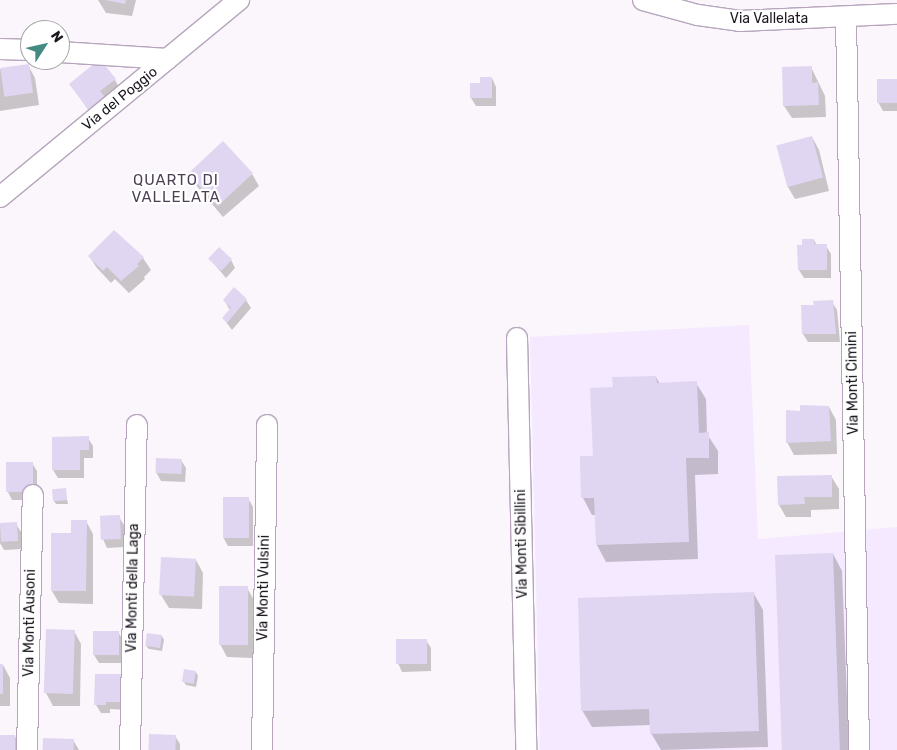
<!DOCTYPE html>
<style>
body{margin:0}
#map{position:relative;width:897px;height:750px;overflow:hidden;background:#faf6fb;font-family:Rubik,sans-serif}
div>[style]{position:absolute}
.industrial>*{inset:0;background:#f4e9fe}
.shadow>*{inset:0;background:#0003}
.building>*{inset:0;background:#e0d6f2;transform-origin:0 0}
.roads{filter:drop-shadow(1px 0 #b6a5bd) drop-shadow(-1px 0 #b6a5bd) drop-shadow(0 1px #b6a5bd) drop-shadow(0 -1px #b6a5bd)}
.minor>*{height:20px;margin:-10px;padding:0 10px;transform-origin:10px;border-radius:10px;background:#fff}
span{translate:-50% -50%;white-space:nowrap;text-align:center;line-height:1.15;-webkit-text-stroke:4.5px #fff;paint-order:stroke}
.street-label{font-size:14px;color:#1c161f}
.neighbourhood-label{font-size:15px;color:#4d3f53;letter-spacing:1px}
.north{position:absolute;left:20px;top:20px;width:50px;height:50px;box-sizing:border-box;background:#fff;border:1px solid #a4a2a5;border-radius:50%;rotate:55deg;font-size:14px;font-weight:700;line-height:20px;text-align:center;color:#1c161f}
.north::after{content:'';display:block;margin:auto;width:18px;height:22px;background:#438a83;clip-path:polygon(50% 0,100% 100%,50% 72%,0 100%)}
</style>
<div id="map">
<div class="industrial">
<div style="clip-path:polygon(749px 325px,758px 539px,897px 527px,897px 750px,540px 750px,530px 337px)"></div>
</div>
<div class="shadow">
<div style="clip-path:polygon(98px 0,136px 0,132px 16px,106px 13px)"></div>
<div style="clip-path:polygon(28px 65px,35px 78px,39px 105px,0 111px,0 69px)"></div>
<div style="clip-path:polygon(811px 67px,825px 96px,826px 117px,792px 118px,784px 106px)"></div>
<div style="clip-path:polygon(492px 78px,496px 87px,496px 106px,476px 106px,471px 98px,481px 84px)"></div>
<div style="clip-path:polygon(115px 80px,122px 92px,97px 122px,70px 84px)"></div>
<div style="clip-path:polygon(897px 80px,897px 111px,883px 111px,878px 102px)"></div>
<div style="clip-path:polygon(812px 137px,819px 150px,829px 191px,795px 199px,788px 187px)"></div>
<div style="clip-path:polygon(188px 172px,252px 174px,259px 186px,223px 217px,195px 184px)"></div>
<div style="clip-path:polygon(814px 240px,817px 246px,826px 246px,831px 254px,831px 278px,804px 278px,799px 270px)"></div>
<div style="clip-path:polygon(89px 256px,143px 258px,151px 270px,144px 277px,145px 279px,129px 293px,115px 279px,111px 283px,97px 268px)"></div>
<div style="clip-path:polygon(209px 258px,231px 260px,235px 268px,226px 278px)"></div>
<div style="clip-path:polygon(234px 289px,246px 300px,251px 308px,232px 330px,223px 318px,230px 310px,224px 300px)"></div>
<div style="clip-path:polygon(832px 302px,837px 310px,840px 342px,808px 342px,803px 334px,803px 307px,815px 307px)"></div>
<div style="clip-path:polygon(656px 377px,660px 384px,696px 383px,706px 399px,707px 434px,718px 451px,718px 474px,695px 475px,698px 559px,606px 562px,597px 545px,596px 515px,592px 515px,583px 498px,614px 388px)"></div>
<div style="clip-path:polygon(829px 407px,836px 420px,837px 454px,794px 455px,787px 442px,801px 412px)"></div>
<div style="clip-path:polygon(88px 438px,93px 446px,93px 458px,84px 458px,84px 478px,58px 478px,53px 470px)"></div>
<div style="clip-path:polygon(181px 460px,186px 468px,185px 482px,161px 481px,156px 472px)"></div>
<div style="clip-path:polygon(32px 463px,37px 471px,37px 500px,12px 500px,8px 492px)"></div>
<div style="clip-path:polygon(831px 476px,839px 489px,839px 509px,811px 510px,811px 517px,786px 517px,779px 505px)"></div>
<div style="clip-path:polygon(65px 490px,68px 504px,56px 504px,54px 501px)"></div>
<div style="clip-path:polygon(248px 498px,253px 507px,253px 546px,228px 546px,223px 537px)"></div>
<div style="clip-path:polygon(119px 517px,124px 525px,125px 547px,107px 548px,103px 539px)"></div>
<div style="clip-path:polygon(86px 521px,93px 534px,93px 604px,59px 603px,52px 591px,72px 534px)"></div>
<div style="clip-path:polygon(0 524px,16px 524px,21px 532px,22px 549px,4px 550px,0 543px)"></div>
<div style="clip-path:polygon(833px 554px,842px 571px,849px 750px,784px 750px)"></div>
<div style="clip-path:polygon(196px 560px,203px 573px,202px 609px,169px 608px,161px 595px)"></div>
<div style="clip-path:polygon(247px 588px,254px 600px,253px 658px,227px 657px,220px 644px)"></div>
<div style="clip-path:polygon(754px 594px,763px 610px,768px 747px,661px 750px,651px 733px,651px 725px,592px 727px,582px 710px)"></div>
<div style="clip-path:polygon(74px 631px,81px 644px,80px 706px,53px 706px,46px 693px)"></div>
<div style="clip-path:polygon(118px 632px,123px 640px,123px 663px,99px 663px,94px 655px)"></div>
<div style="clip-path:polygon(162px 636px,164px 640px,162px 651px,149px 649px,146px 646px)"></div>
<div style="clip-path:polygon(426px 640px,431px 648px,431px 671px,402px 672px,398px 663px)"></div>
<div style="clip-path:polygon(0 665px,3px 665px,10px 678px,10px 706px,0 706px)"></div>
<div style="clip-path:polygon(196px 672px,198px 676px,196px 687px,186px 685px,184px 682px)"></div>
<div style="clip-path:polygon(122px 676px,127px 710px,110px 709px,110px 713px,101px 713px,96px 705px)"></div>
<div style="clip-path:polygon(0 736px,15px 736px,19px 744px,19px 750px,0 750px)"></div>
<div style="clip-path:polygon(175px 736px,180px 744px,180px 750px,150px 750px)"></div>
<div style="clip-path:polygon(73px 740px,79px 750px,45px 750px)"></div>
</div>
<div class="building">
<div style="clip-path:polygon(105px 0,126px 0,125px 4px)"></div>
<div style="clip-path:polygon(100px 59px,116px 79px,100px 91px,105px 97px,89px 110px,69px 84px)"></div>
<div style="left:29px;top:64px;width:29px;height:29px;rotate:82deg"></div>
<div style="clip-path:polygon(812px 66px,812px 83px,818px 82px,819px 105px,783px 106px,782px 67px)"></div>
<div style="clip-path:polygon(480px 77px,492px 77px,492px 98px,470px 98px,470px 83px,480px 83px)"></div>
<div style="left:877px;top:79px;width:20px;height:24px"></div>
<div style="left:812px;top:136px;width:43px;height:37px;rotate:75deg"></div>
<div style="left:223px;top:141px;width:44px;height:48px;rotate:47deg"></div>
<div style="clip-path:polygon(114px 230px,144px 257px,137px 264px,139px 266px,121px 281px,107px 267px,103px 271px,88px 256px)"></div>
<div style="clip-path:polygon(802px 239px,814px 239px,814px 244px,827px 244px,827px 270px,798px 270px,797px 245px,802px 245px)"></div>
<div style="left:219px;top:247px;width:18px;height:16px;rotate:43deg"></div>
<div style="clip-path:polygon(234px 287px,247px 299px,227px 323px,222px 318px,231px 308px,223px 300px)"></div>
<div style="clip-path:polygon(833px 300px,836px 334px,802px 334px,801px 305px,814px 305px,813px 301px)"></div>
<div style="clip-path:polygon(656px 376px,657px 383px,697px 381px,699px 433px,709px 432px,709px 458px,686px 458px,689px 542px,596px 545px,594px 498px,581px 498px,580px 456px,593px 456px,590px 388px,613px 387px,612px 377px)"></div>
<div style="clip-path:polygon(800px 405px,829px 406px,831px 441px,786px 443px,786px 410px,800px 411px)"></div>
<div style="clip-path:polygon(89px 436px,89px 450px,80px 450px,80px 470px,52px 470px,52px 437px)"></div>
<div style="left:156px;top:458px;width:26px;height:15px;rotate:2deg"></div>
<div style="left:6px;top:462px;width:27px;height:30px"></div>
<div style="clip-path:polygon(832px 475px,832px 497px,804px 497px,805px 504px,778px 505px,777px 476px)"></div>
<div style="left:66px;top:488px;width:12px;height:14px;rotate:85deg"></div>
<div style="left:223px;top:497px;width:26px;height:41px"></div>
<div style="left:120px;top:515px;width:24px;height:20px;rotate:88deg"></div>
<div style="clip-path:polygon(71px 520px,87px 520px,86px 591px,51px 591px,51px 533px,71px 533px)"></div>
<div style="left:17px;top:522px;width:19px;height:17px;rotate:87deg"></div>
<div style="left:833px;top:553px;width:197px;height:58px;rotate:88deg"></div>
<div style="left:161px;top:557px;width:35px;height:38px;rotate:3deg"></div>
<div style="left:219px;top:586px;width:29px;height:59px"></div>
<div style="clip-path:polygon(754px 592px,759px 731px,650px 734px,649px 709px,581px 711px,578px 598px)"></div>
<div style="left:46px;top:629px;width:29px;height:64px;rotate:2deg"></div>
<div style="left:93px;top:631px;width:26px;height:24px"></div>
<div style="left:147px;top:633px;width:15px;height:13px;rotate:8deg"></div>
<div style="left:396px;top:639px;width:31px;height:25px"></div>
<div style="left:0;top:664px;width:3px;height:30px"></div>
<div style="left:184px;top:669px;width:12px;height:13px;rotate:9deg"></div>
<div style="clip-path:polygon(95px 674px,123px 674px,123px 702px,106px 702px,106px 705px,94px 705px)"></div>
<div style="left:149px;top:734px;width:27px;height:16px;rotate:2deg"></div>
<div style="left:0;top:735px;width:15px;height:15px"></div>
<div style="left:43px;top:738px;width:31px;height:12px;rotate:2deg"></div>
</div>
<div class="roads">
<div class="minor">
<div style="left:643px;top:0;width:57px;rotate:15.3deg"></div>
<div style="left:698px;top:15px;width:42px;rotate:8.1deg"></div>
<div style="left:740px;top:21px;width:157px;rotate:-2.6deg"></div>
<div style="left:846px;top:17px;width:733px;rotate:88.98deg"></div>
<div style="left:0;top:49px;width:30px;rotate:2deg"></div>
<div style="left:60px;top:52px;width:108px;rotate:3.7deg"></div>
<div style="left:0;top:197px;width:310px;rotate:-39.5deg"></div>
<div style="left:517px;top:338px;width:412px;rotate:88.7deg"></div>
<div style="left:27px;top:750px;width:255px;rotate:-88.7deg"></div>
<div style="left:130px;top:750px;width:325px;rotate:-88.8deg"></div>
<div style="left:262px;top:750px;width:325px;rotate:-89.1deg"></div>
</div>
</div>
<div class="street-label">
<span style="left:769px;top:19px">Via Vallelata</span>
<span style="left:120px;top:99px;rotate:-39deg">Via del Poggio</span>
<span style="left:853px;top:383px;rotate:-91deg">Via Monti Cimini</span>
<span style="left:522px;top:544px;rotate:-91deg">Via Monti Sibillini</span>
<span style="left:133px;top:588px;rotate:-89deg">Via Monti della Laga</span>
<span style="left:264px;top:588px;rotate:-89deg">Via Monti Vulsini</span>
<span style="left:30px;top:623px;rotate:-89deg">Via Monti Ausoni</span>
</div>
<div class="neighbourhood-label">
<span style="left:176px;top:189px">QUARTO DI<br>VALLELATA</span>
</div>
<div class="north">N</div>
</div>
